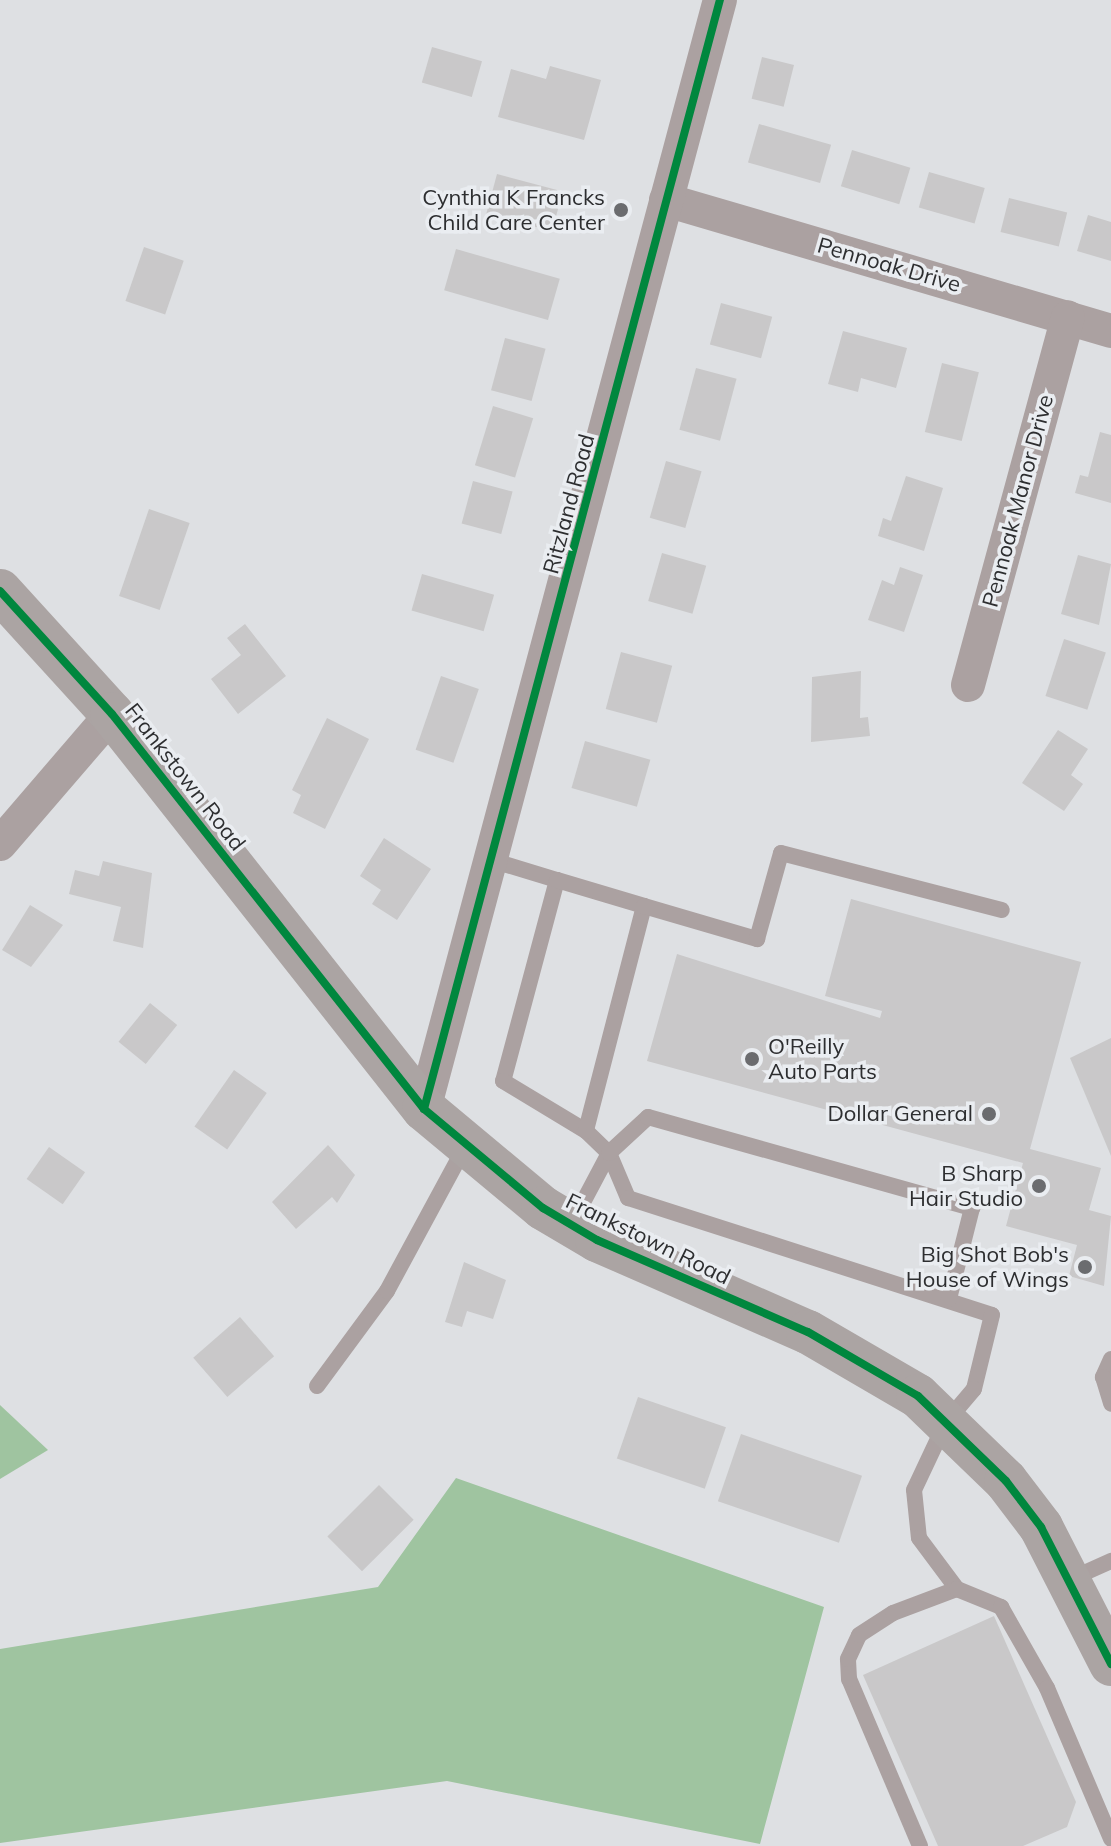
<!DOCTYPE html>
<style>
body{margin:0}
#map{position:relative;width:1111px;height:1846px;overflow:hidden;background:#dee0e3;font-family:Mulish,sans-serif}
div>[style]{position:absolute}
.forest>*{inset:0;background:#9fc4a0}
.building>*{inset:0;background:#c9c8c9;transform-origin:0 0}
.lane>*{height:16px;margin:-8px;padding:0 8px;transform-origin:8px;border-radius:8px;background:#aba1a1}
.street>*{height:34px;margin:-17px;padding:0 17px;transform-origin:17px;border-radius:17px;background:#aba1a1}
.primary>*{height:44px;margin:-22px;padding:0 22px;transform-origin:22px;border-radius:22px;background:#aba4a3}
.cycleway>*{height:8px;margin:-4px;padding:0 4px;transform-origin:4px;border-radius:4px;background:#00873e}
.dots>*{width:22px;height:22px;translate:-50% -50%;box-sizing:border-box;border:4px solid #eaedf1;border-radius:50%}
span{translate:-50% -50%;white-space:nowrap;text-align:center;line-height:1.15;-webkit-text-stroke:7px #eaedf1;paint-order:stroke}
.poi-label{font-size:22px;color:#2d2e30}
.right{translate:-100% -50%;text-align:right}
.left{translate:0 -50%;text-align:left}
.street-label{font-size:22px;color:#2d2e30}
</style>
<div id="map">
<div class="forest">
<div style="clip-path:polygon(0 1405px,48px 1450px,0 1479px)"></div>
<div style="clip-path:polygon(456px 1478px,824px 1607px,760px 1844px,447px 1781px,0 1843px,0 1649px,378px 1587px)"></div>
</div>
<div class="building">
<div style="left:432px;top:47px;width:52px;height:37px;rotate:16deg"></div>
<div style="left:762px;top:57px;width:33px;height:43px;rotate:14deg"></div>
<div style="clip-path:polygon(550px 66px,601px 80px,584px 140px,498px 117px,511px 69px,546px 79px)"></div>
<div style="left:759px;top:124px;width:75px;height:40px;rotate:16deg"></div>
<div style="left:852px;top:150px;width:61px;height:38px;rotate:17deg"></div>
<div style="left:929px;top:172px;width:58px;height:37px;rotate:16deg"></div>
<div style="left:497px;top:174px;width:68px;height:41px;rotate:15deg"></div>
<div style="left:1009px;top:198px;width:60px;height:35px;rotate:14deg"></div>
<div style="clip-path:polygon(1088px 215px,1111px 222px,1111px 261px,1077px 251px)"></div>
<div style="left:144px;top:247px;width:42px;height:57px;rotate:19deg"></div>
<div style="left:456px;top:249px;width:108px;height:43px;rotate:16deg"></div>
<div style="left:721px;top:303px;width:53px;height:43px;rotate:15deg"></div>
<div style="clip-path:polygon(843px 331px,907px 348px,896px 388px,861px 378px,858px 392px,828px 384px)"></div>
<div style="left:505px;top:338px;width:42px;height:54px;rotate:15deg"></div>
<div style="left:942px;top:363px;width:38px;height:71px;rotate:14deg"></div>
<div style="left:696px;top:368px;width:42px;height:64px;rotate:15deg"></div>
<div style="left:493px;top:406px;width:42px;height:62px;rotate:17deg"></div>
<div style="clip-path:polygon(1100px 432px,1111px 435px,1111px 503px,1075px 493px,1080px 475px,1088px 477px)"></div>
<div style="left:666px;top:461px;width:37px;height:59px;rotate:16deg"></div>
<div style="clip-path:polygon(906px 476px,943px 488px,924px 551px,878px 536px,883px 518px,891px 521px)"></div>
<div style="left:473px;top:481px;width:41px;height:44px;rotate:15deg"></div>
<div style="left:149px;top:509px;width:43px;height:92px;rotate:19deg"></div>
<div style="left:662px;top:553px;width:46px;height:50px;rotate:16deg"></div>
<div style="clip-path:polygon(1078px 555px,1111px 564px,1099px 625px,1061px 614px)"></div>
<div style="clip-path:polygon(900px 567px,923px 575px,904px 632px,868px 620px,882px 580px,894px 585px)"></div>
<div style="left:422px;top:574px;width:75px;height:38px;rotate:16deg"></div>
<div style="clip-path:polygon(245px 624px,286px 676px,238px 714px,211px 679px,241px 655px,227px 638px)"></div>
<div style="left:1064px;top:639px;width:44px;height:60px;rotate:18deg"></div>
<div style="left:621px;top:652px;width:53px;height:59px;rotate:15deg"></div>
<div style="clip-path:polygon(861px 671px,860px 718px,868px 717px,870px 736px,811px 742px,812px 677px)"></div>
<div style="left:441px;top:676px;width:40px;height:78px;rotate:19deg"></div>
<div style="clip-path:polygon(327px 718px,369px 739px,325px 829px,293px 813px,301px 795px,292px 790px)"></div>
<div style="clip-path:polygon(1058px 730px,1088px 749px,1071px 775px,1083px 784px,1064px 811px,1022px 783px)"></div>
<div style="left:585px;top:741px;width:68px;height:49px;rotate:16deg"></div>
<div style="clip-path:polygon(384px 838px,431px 869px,397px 920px,372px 904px,381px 890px,360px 876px)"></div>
<div style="clip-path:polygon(103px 861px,152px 873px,143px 948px,113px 941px,121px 907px,69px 894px,75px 870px,99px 876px)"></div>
<div style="clip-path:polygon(851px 899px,1081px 962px,1030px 1149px,1101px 1168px,1089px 1210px,1111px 1216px,1104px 1286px,1069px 1276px,1077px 1245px,1006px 1226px,1023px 1163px,647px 1061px,677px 954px,880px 1018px,882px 1011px,825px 996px)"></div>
<div style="clip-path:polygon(30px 905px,63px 925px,31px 967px,2px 950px)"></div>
<div style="left:150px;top:1003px;width:35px;height:50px;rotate:39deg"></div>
<div style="clip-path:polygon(1111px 1038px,1111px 1156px,1070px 1058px)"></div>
<div style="left:234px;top:1070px;width:40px;height:69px;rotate:35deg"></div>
<div style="clip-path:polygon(328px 1145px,355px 1175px,337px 1203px,332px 1197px,296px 1229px,272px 1202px)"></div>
<div style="left:49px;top:1147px;width:44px;height:39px;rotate:35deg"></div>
<div style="clip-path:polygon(464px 1262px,506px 1280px,493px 1319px,467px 1311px,462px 1327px,445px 1322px)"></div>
<div style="left:240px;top:1317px;width:52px;height:62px;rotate:49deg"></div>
<div style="left:638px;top:1397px;width:93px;height:65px;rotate:19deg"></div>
<div style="left:741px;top:1434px;width:128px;height:71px;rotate:19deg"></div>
<div style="left:379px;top:1485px;width:49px;height:73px;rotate:45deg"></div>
<div style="clip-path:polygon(994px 1616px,1076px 1802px,1067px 1827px,1023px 1846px,938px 1846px,863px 1675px)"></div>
</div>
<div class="lane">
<div style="left:494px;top:861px;width:66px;rotate:16.8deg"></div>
<div style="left:557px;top:880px;width:208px;rotate:105deg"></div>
<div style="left:503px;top:1081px;width:97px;rotate:31.1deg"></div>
<div style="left:586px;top:1131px;width:32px;rotate:44deg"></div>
<div style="left:609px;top:1153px;width:49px;rotate:67.1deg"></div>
<div style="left:628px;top:1198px;width:382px;rotate:17.8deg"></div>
<div style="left:992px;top:1315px;width:76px;rotate:103.7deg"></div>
<div style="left:974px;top:1389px;width:43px;rotate:130.3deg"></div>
<div style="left:946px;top:1422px;width:75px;rotate:115.2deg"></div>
<div style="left:914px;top:1490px;width:48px;rotate:84.1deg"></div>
<div style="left:919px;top:1538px;width:64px;rotate:53.3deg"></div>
<div style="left:557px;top:880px;width:91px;rotate:16.6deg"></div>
<div style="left:644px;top:906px;width:232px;rotate:104.5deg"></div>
<div style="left:644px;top:906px;width:118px;rotate:16.3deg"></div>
<div style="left:757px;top:939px;width:89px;rotate:-74.4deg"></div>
<div style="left:781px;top:853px;width:228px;rotate:14.5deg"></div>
<div style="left:572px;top:1223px;width:79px;rotate:-62.1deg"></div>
<div style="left:609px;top:1153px;width:53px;rotate:-42.7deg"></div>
<div style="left:648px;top:1117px;width:337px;rotate:15.7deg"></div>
<div style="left:972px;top:1208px;width:94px;rotate:104.2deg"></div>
<div style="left:1111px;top:1359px;width:20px;rotate:114deg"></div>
<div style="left:1103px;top:1377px;width:28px;rotate:73deg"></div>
<div style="left:317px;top:1386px;width:118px;rotate:-53.6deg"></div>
<div style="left:387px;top:1291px;width:164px;rotate:-61.6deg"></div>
<div style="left:1073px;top:1578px;width:42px;rotate:-24.1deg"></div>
<div style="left:920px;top:1846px;width:181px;rotate:-113deg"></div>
<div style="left:849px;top:1679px;width:20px;rotate:-93deg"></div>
<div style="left:848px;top:1659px;width:26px;rotate:-65deg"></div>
<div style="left:859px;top:1635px;width:40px;rotate:-32.9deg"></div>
<div style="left:893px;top:1613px;width:68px;rotate:-20.6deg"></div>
<div style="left:957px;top:1589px;width:48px;rotate:22.2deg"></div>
<div style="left:1001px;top:1607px;width:93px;rotate:60.4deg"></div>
<div style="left:1047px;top:1688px;width:164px;rotate:67deg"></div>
</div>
<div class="street">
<div style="left:666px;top:200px;width:464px;rotate:16.4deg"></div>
<div style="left:968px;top:685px;width:381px;rotate:-74.8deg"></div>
<div style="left:0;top:844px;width:172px;rotate:-49.3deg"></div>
<div style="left:424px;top:1109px;width:1148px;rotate:-75.06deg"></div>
</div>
<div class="primary">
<div style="left:0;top:591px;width:166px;rotate:47.7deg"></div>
<div style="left:112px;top:714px;width:503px;rotate:51.7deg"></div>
<div style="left:424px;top:1109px;width:155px;rotate:39.8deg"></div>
<div style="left:543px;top:1208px;width:63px;rotate:30.7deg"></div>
<div style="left:597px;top:1240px;width:230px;rotate:23.6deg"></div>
<div style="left:808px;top:1332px;width:127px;rotate:30.2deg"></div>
<div style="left:918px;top:1396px;width:122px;rotate:44deg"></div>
<div style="left:1006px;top:1481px;width:58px;rotate:52.7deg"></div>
<div style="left:1041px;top:1527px;width:154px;rotate:62.9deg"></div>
</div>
<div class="cycleway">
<div style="left:0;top:591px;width:166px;rotate:47.7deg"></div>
<div style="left:112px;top:714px;width:503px;rotate:51.7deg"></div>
<div style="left:424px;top:1109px;width:155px;rotate:39.8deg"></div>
<div style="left:543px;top:1208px;width:63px;rotate:30.7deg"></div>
<div style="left:597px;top:1240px;width:230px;rotate:23.6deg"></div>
<div style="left:808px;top:1332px;width:127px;rotate:30.2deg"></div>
<div style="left:918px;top:1396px;width:122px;rotate:44deg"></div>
<div style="left:1006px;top:1481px;width:58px;rotate:52.7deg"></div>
<div style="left:1041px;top:1527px;width:154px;rotate:62.9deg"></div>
<div style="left:424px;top:1109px;width:1148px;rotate:-75.06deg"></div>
</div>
<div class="dots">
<div style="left:621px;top:210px;background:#6b6c6f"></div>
<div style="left:752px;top:1059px;background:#6b6c6f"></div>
<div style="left:989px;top:1114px;background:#6b6c6f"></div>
<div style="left:1039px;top:1186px;background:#6b6c6f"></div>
<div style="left:1085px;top:1267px;background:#6b6c6f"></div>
</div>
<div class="poi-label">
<span class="right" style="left:605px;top:210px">Cynthia K Francks<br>Child Care Center</span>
<span class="left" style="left:768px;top:1059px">O'Reilly<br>Auto Parts</span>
<span class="right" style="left:973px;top:1114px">Dollar General</span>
<span class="right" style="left:1023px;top:1186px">B Sharp<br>Hair Studio</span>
<span class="right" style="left:1069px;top:1267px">Big Shot Bob's<br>House of Wings</span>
</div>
<div class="street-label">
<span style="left:889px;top:265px;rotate:16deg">Pennoak Drive</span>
<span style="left:1018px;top:501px;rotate:-75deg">Pennoak Manor Drive</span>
<span style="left:569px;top:504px;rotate:-75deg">Ritzland Road</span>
<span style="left:185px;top:777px;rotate:52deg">Frankstown Road</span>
<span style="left:648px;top:1239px;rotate:26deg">Frankstown Road</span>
</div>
</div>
